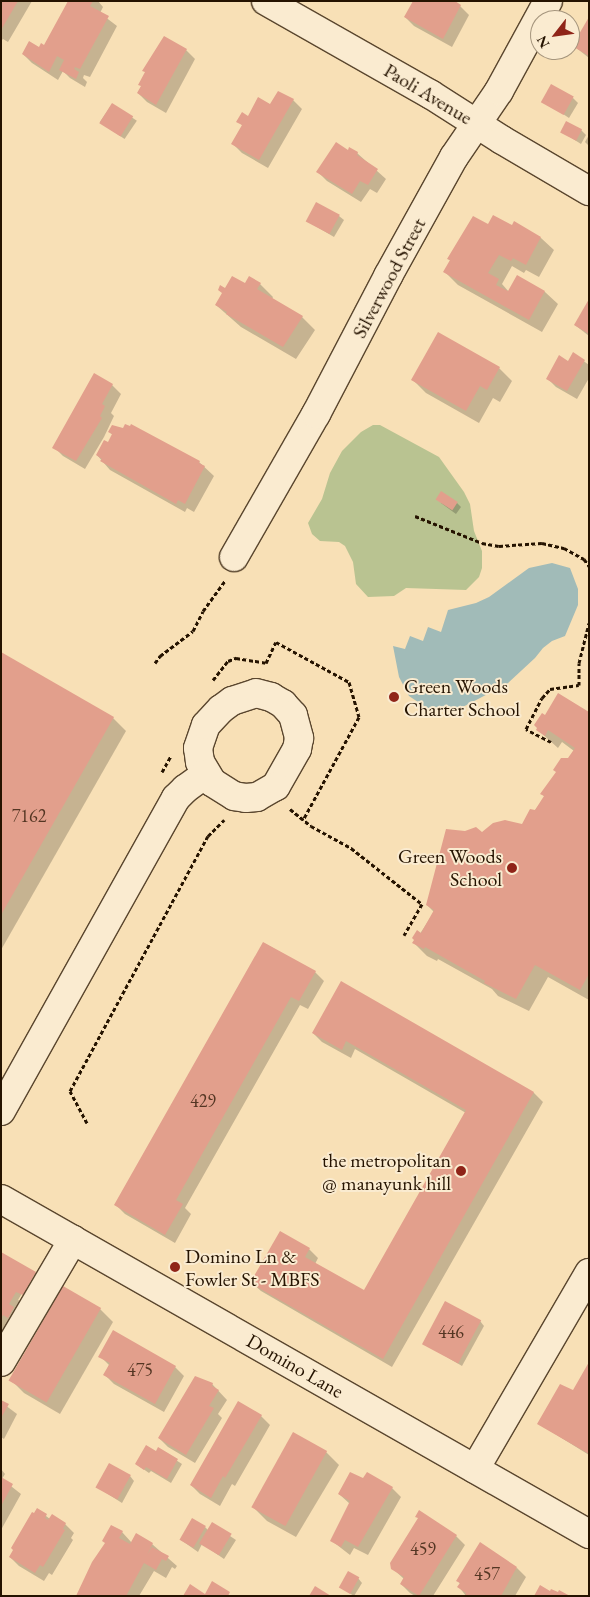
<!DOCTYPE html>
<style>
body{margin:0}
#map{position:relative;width:590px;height:1597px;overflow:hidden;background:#f8e0b6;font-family:"EB Garamond",serif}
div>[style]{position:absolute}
.green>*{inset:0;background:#b9c391}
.water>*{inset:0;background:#a1bbb8}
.shadow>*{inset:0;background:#0003;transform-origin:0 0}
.building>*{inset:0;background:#e29f8c;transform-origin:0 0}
.path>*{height:3px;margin-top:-1.5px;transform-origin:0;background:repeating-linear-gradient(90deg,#251300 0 4px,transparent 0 6.5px)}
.roads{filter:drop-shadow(1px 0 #5a462e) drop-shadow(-1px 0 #5a462e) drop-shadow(0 1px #5a462e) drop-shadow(0 -1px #5a462e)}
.minor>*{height:28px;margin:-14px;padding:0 14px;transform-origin:14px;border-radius:14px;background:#faebd0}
.dots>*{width:14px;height:14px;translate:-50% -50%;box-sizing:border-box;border:2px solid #faebd0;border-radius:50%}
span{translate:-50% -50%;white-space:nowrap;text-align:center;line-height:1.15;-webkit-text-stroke:4px #faebd0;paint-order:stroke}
.number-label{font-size:18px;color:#543623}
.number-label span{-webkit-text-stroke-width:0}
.street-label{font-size:20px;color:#251300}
.poi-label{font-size:20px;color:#251300}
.left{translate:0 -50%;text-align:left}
.right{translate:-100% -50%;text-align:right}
.frame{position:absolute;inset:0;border:2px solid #251300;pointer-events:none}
.north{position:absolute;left:530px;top:10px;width:50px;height:50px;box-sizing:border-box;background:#faebd0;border:1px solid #a5957d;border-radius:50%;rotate:240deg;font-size:14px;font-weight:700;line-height:20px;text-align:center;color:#251300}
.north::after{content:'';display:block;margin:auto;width:18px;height:22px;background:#8f2418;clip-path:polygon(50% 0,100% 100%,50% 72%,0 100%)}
</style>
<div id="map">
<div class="green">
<div style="clip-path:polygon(373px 425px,380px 425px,439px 457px,464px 492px,470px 504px,474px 531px,482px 551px,482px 568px,479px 577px,466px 590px,406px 588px,394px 596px,368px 597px,356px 584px,353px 562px,345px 546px,339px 542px,320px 541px,312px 534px,308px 523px,322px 499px,330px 473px,342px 451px,361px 432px)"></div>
</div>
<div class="water">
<div style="clip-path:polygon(552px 563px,570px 568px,578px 589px,578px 605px,565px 636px,552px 641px,543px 648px,535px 658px,507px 684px,455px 711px,427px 708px,409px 696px,399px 677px,393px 646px,405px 649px,410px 636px,423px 641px,428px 627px,441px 632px,448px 610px,476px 603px,489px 597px,529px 568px)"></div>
</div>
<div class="shadow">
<div style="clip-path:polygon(1px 1px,32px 1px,8px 42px,3px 39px,1px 41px)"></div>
<div style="clip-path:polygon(70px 1px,98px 1px,103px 7px,100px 13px,117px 26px,90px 77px,84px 75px,83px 78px,87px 82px,85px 87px,70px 78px,63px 71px,58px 80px,32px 63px,23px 54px,44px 47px)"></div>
<div style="clip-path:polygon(460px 6px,469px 15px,452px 47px,414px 26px,405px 17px)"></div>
<div style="clip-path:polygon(589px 20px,589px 58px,574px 46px)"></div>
<div style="clip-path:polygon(165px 38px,186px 50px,195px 59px,166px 113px,147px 102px,138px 93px)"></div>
<div style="clip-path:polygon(573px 98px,578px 103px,569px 118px,548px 104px)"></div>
<div style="clip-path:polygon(293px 100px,302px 109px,268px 168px,242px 153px,233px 144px,243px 126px,238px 121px,271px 106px)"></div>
<div style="left:112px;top:104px;width:30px;height:22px;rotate:34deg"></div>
<div style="clip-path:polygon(581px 130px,586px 135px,581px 144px,562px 132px)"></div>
<div style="clip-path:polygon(589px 135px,589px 146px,585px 142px)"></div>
<div style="clip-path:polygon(348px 151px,357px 153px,386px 179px,377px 193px,370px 189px,361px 202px,327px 181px,318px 172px)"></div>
<div style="clip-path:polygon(339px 216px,344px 220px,334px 237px,307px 221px)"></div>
<div style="clip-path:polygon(488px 226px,512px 227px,541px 238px,554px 250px,539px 277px,526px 270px,524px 273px,512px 266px,502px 284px,509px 292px,518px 277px,545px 292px,558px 304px,542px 332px,458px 285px,445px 272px,451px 261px,448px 259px)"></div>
<div style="clip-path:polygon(260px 284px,273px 297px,272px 299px,302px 317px,315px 330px,296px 359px,241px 327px,216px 305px,245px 285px)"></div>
<div style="clip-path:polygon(589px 301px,589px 336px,575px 325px)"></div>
<div style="clip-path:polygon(574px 354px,589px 365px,589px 378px,577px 399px,556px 387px,547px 378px,569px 362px)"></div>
<div style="clip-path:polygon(499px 368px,512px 381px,500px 402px,493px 398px,479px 423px,426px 393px,413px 380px)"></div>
<div style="clip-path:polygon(112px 385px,121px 394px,111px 413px,114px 416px,104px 437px,85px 469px,63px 456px,54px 447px)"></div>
<div style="clip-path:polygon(109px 432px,199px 462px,214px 476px,194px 512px,187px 508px,185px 512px,110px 470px,97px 455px,108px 444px,113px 435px)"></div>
<div style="clip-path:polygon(441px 503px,457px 503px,461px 507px,456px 514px)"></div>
<div style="clip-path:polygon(1px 654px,113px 718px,126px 731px,1px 950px)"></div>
<div style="clip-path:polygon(589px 713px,589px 1000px,548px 977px,529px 1011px,498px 996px,492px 989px,438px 959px,437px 961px,427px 956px,414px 943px,434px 912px,427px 905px,482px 833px,523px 826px,545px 797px,542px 794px,574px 751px,562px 742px,558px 748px,538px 730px,545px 716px)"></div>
<div style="clip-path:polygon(264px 943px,315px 972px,324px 981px,308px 1009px,300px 1005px,185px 1208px,191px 1214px,175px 1243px,125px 1214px,116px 1205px)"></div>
<div style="clip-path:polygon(342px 983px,534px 1093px,543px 1102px,392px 1367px,261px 1291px,252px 1283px,309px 1249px,318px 1258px,315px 1264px,364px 1292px,466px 1113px,355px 1049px,351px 1058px,322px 1042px,313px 1033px)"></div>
<div style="clip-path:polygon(evenodd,1px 1253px,35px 1273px,48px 1286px,1px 1353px,1px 1253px,33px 1275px,36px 1275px,20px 1301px,18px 1300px,33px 1275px)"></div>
<div style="clip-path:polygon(100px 1309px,113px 1322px,60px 1414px,24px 1393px,11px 1380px)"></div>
<div style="clip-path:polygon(480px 1321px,484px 1326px,462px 1366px,423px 1343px)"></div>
<div style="clip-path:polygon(100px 1356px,175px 1367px,184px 1376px,164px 1412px,114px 1384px,105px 1375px,109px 1365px)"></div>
<div style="clip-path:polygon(589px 1365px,589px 1455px,539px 1424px,573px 1392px)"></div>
<div style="clip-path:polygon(212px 1384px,227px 1400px,218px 1414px,222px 1418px,195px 1463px,168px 1447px,159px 1438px)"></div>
<div style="clip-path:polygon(1px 1402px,17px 1414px,4px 1439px,1px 1437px)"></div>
<div style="clip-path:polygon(261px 1416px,270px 1425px,235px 1486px,232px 1484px,220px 1506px,200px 1494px,191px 1485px)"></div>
<div style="clip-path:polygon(159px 1449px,182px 1464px,171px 1483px,151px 1471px,149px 1473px,136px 1464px,156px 1453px)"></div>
<div style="clip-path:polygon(326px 1452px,339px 1465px,296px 1537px,267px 1521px,254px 1508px)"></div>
<div style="clip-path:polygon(1px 1469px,5px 1474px,2px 1479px,21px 1494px,1px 1530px)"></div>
<div style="clip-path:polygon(130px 1476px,134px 1481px,122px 1503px,97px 1487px)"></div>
<div style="clip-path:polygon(363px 1480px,392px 1488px,401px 1497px,368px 1555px,354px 1548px,350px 1555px,332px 1541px,350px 1504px,339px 1494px)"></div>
<div style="clip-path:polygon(38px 1510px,50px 1519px,65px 1524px,74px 1533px,71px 1538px,73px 1540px,52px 1575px,49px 1573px,44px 1581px,19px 1566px,10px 1557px)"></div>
<div style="clip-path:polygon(212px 1524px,236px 1540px,224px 1559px,202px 1544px,198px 1552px,181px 1540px,205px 1527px,208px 1530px)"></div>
<div style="clip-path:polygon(122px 1532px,132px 1543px,152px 1544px,177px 1566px,175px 1569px,172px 1567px,166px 1578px,154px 1571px,139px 1596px,78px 1596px)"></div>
<div style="clip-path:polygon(456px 1536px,465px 1545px,433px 1596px,415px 1596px,410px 1593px,401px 1584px,404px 1579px,392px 1568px)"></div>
<div style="clip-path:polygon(517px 1568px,526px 1577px,515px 1596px,466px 1596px,459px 1587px,460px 1584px,458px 1581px)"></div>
<div style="clip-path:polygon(358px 1578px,362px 1583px,354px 1596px,340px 1587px)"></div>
</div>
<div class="building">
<div style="clip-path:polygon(1px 1px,18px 1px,1px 30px)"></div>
<div style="clip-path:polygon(68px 1px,93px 1px,90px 6px,109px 16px,80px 69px,75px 67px,74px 69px,79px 72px,76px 79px,59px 70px,64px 60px,57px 56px,49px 72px,22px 54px,29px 41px,39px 47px,41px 43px,44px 45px)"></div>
<div style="clip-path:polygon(413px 1px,455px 1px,461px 5px,443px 39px,404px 17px)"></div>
<div style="clip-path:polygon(589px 17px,589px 56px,572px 46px)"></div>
<div style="clip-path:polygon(164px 36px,187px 49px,156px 105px,137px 93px,141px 86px,138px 85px,145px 72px,142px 71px)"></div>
<div style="left:551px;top:84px;width:26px;height:21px;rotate:29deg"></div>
<div style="clip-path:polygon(278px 91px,294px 99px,259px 160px,231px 144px,242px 125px,236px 122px,242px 112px,248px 116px,258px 97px,270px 104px)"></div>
<div style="left:112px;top:103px;width:25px;height:24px;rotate:32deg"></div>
<div style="left:566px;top:121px;width:18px;height:13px;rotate:27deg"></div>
<div style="clip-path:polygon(336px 142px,348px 150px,349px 147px,358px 152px,357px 155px,378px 169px,368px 185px,360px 181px,352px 194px,316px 172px)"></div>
<div style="left:316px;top:202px;width:27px;height:22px;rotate:28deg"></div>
<div style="clip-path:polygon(493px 215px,512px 225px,514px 221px,541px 237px,526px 265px,513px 258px,511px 261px,499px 255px,488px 273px,499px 279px,496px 285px,508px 291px,517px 275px,545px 291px,529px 320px,443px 272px,450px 260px,447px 259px,473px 216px,488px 224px)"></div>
<div style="clip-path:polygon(232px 276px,245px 283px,249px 276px,261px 283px,257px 289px,303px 316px,283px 347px,226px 314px,227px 312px,215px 305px,222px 293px,218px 290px,220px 285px,225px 288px)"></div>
<div style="clip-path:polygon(589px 299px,589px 334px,574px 325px)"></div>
<div style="clip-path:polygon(438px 332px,500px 367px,487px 390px,480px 386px,466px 411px,411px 380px)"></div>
<div style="clip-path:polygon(573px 352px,585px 360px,567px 391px,546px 379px,559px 355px,568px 361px)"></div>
<div style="clip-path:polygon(94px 373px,113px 384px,102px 404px,105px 406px,100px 416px,102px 418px,76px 461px,52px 448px)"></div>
<div style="clip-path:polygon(125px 424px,130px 426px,131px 424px,200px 461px,199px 463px,205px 466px,185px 504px,178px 500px,176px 504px,100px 461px,102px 459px,96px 455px,104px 440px,108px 442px,112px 434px,108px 432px,112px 425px,123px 428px)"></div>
<div style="left:441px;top:491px;width:20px;height:10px;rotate:33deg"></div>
<div style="clip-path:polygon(1px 652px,114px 717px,1px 915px)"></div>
<div style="clip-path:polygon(558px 693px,589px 712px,589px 974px,580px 990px,535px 965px,516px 999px,484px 983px,485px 981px,425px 947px,424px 949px,412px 943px,414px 940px,412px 938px,417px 930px,421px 933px,434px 910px,426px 905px,446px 829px,465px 831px,476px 827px,482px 832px,493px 823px,505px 820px,522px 824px,530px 809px,535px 810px,544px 796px,540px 794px,556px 772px,553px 770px,561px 758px,568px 758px,575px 748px,548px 730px,545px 736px,536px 730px,537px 728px,534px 725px,542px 713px,545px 715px)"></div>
<div style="clip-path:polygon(263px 942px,316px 971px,299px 1001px,291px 997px,176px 1200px,183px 1204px,165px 1235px,114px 1205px)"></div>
<div style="clip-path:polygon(341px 981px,534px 1092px,383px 1359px,250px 1283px,280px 1231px,310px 1248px,305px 1257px,364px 1290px,466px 1110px,346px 1041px,342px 1050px,312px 1033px)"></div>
<div style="clip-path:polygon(1px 1252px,36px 1272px,23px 1295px,16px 1292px,9px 1304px,14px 1307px,8px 1318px,3px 1315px,1px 1318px)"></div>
<div style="left:63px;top:1286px;width:44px;height:109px;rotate:30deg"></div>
<div style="left:445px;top:1301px;width:41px;height:49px;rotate:28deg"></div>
<div style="clip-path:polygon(113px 1330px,176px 1366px,155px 1404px,103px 1375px,110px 1363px,98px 1357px)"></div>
<div style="clip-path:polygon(589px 1362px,589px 1454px,537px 1424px,560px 1384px,573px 1390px)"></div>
<div style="clip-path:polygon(195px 1376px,213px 1383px,212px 1386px,219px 1390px,209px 1406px,214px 1408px,186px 1455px,158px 1438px)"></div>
<div style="clip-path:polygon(1px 1400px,9px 1404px,1px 1418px)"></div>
<div style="clip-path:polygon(238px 1401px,262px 1415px,225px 1478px,223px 1476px,211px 1498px,190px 1485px)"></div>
<div style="left:293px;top:1432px;width:39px;height:86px;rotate:29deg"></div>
<div style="clip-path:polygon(146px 1445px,156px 1451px,158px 1447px,178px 1459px,167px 1479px,146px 1467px,144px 1470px,135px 1464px)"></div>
<div style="left:109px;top:1463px;width:25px;height:28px;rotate:29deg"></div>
<div style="clip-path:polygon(350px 1472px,363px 1478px,367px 1472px,393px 1487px,358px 1547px,345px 1540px,341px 1547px,330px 1541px,350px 1501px,338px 1494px)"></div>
<div style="clip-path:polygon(1px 1477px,13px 1484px,1px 1506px)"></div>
<div style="clip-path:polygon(37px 1508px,47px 1514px,45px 1518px,48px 1520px,52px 1514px,66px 1523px,63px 1529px,65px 1530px,43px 1567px,40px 1565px,35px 1573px,9px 1557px,13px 1550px,11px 1548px,32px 1512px,34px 1513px)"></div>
<div style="clip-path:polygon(419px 1510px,457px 1535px,419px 1596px,400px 1584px,404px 1577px,391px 1569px,390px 1563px,418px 1518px,415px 1517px)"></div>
<div style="left:192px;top:1518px;width:16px;height:25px;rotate:30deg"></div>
<div style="left:212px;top:1522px;width:23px;height:25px;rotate:31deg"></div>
<div style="clip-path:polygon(111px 1525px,123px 1531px,119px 1538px,130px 1544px,136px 1533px,153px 1543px,147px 1555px,152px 1547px,169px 1556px,166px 1561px,162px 1559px,156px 1570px,144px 1563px,126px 1596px,76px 1596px,92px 1562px,105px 1543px,102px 1541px)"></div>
<div style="clip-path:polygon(480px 1542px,517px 1567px,501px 1596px,465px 1596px,466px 1593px,457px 1587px,460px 1583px,456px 1581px)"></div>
<div style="left:348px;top:1571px;width:13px;height:19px;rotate:29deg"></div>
<div style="clip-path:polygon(212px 1581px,230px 1592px,228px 1596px,183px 1596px,190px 1584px,205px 1594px)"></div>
<div style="clip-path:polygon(540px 1585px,550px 1591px,551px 1589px,558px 1592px,559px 1590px,570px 1596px,534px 1596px)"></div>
<div style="clip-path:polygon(315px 1586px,331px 1596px,309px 1596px)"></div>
</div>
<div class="path">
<div style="left:415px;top:516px;width:72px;rotate:21.9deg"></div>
<div style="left:482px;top:543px;width:17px;rotate:10deg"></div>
<div style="left:499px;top:546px;width:43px;rotate:-4deg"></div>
<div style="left:542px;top:543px;width:23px;rotate:13deg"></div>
<div style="left:564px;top:548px;width:23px;rotate:29deg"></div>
<div style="left:584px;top:559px;width:9px;rotate:54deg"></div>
<div style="left:155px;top:663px;width:9px;rotate:-54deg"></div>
<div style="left:160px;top:656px;width:41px;rotate:-37.1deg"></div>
<div style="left:193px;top:631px;width:22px;rotate:-63deg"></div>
<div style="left:203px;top:611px;width:37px;rotate:-54deg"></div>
<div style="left:213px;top:680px;width:24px;rotate:-52deg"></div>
<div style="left:228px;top:661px;width:9px;rotate:-21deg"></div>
<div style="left:236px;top:658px;width:30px;rotate:9deg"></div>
<div style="left:266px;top:663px;width:23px;rotate:-65deg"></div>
<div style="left:276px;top:642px;width:83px;rotate:28.7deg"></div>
<div style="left:349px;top:682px;width:36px;rotate:74deg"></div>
<div style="left:359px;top:717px;width:117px;rotate:118.5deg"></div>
<div style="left:551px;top:742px;width:28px;rotate:-153deg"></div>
<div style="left:526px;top:729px;width:35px;rotate:-63deg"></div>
<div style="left:542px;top:698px;width:12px;rotate:-48deg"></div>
<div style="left:550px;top:689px;width:29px;rotate:-8deg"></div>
<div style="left:579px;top:685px;width:22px;rotate:-90deg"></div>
<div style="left:579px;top:663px;width:41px;rotate:-76deg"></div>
<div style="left:162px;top:772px;width:18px;rotate:-61deg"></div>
<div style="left:290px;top:809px;width:27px;rotate:39deg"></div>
<div style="left:311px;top:826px;width:46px;rotate:28.8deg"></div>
<div style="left:351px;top:848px;width:90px;rotate:38.3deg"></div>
<div style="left:422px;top:904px;width:36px;rotate:120deg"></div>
<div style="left:87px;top:1123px;width:36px;rotate:-118deg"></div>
<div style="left:70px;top:1091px;width:290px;rotate:-61.6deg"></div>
<div style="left:208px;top:836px;width:23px;rotate:-45deg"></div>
</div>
<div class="roads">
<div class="minor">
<div style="left:266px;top:1px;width:189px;rotate:29.6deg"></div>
<div style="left:430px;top:94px;width:85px;rotate:32.6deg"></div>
<div style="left:502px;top:140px;width:101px;rotate:30.4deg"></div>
<div style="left:234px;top:557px;width:165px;rotate:-60.2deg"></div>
<div style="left:316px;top:414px;width:156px;rotate:-62.4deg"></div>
<div style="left:388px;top:276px;width:136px;rotate:-61deg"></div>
<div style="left:454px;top:157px;width:80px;rotate:-55.7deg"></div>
<div style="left:499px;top:91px;width:102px;rotate:-61.4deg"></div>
<div style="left:256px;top:693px;width:16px;rotate:15deg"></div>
<div style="left:271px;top:697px;width:14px;rotate:30deg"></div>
<div style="left:283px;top:704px;width:15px;rotate:48deg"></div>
<div style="left:293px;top:715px;width:24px;rotate:75deg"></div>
<div style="left:299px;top:738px;width:11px;rotate:100deg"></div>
<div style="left:297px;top:749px;width:43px;rotate:119.6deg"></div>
<div style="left:276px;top:786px;width:22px;rotate:150deg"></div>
<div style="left:257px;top:797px;width:11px;rotate:175deg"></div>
<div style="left:246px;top:798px;width:12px;rotate:-171deg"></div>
<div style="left:234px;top:796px;width:26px;rotate:-148deg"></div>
<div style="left:212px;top:782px;width:23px;rotate:-121deg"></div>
<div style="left:200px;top:762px;width:14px;rotate:-98deg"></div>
<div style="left:198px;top:748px;width:24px;rotate:-71deg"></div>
<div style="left:206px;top:725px;width:22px;rotate:-47deg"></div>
<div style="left:221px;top:709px;width:14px;rotate:-36deg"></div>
<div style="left:232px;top:701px;width:25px;rotate:-18deg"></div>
<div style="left:1px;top:1111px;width:359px;rotate:-60.8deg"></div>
<div style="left:176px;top:798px;width:13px;rotate:-45deg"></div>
<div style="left:185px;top:789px;width:26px;rotate:-36deg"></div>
<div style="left:1px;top:1199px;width:677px;rotate:29.67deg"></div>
<div style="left:1px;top:1362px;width:142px;rotate:-59.5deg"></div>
<div style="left:475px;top:1469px;width:227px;rotate:-59.8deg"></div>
</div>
</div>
<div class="dots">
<div style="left:394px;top:697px;background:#8f2418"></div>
<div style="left:512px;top:868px;background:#8f2418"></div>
<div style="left:461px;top:1171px;background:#8f2418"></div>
<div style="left:175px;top:1267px;background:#8f2418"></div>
</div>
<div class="number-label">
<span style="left:29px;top:816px">7162</span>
<span style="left:203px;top:1101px">429</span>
<span style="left:451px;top:1332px">446</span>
<span style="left:140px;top:1370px">475</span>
<span style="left:423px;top:1549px">459</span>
<span style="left:487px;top:1574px">457</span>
</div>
<div class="street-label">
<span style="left:428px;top:94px;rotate:31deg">Paoli Avenue</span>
<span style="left:389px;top:278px;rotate:-62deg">Silverwood Street</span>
<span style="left:295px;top:1366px;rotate:30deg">Domino Lane</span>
</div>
<div class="poi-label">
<span class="left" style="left:404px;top:698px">Green Woods<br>Charter School</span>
<span class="right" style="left:502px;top:868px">Green Woods<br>School</span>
<span class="right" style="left:451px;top:1172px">the metropolitan<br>@ manayunk hill</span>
<span class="left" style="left:185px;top:1268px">Domino Ln &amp;<br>Fowler St - MBFS</span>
</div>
<div class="frame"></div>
<div class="north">N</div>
</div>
